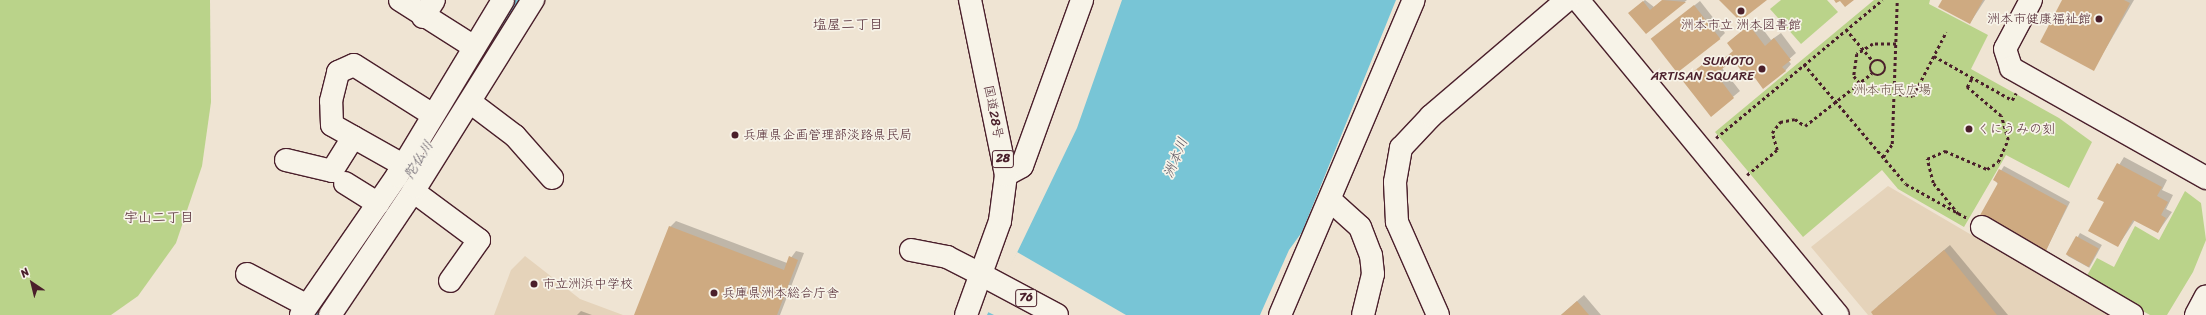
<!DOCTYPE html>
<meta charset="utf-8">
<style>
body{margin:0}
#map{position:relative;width:2206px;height:315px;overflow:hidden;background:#efe4d3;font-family:Sriracha,"Klee One",sans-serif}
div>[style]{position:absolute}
.built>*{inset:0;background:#e5d3ba}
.green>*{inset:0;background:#bad38a}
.water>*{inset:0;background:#78c5d6}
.pier>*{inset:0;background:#efe4d3}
.shadow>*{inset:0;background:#0003;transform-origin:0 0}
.river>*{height:29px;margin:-14.5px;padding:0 14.5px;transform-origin:14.5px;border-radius:14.5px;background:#78c5d6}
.building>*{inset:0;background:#ceaa81;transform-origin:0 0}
.path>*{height:2.5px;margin-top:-1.25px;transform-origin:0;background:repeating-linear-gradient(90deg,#4a1f2b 0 3px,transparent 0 6px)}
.path>.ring{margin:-1.25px;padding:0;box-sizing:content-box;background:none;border:2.5px solid #4a1f2b;border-radius:50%}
.roads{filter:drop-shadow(1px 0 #4a1f2b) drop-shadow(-1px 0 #4a1f2b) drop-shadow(0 1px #4a1f2b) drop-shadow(0 -1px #4a1f2b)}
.minor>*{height:22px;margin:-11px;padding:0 11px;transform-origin:11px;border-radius:11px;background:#f7f3e8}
.major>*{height:22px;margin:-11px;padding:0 11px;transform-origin:11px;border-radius:11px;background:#f7f3e8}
.highway>*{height:22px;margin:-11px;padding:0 11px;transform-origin:11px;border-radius:11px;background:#f7f3e8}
.dots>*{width:11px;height:11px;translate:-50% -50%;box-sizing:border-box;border:2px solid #f7f3e8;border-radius:50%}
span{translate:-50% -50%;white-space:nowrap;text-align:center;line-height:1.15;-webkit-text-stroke:3.5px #f7f3e8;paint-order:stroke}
.shield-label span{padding:1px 3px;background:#f7f3e8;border:1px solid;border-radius:3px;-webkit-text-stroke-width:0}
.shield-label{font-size:12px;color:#4a1f2b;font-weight:700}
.poi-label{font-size:13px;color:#4a1f2b}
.right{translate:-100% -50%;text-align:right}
.left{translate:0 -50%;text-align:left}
.park-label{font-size:13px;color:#664c43}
.street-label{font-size:13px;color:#4a1f2b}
.neighbourhood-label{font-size:14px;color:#4a1f2b}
.water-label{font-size:14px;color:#58515e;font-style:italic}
.north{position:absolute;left:12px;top:263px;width:40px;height:40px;-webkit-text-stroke:3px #f7f3e8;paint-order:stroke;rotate:325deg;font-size:11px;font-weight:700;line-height:16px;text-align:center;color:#4a1f2b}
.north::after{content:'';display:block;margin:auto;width:14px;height:18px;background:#4a1f2b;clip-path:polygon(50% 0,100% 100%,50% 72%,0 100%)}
</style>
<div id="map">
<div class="built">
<div style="clip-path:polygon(1888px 186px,1975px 237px,2052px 273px,2124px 315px,1868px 315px,1811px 247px)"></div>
<div style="clip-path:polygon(525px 256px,580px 299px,623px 315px,494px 315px,511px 270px)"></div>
</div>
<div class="green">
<div style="clip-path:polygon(0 0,210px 0,211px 102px,202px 166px,176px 243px,138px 296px,111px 315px,0 315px)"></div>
<div style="clip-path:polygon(1781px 0,1827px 0,1838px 12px,1801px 44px,1770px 9px)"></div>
<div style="clip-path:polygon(1874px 0,1930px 0,1929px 4px,1988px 35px,1971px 69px,2059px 118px,2092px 142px,2069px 188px,2006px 155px,1964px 227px,1898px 189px,1882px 170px,1803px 237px,1715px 132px)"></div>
<div style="clip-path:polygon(2185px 191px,2201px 203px,2206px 240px,2193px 272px,2167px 315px,2150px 315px,2085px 279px,2097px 258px,2114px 267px,2135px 226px,2159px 240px)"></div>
</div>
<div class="water">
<div style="clip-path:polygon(1122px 0,1396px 0,1302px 232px,1289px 250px,1260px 315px,987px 315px,1077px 128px)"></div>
</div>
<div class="pier">
<div style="clip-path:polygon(1017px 252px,1126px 315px,994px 315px,986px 311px)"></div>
</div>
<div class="shadow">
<div style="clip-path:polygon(1645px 0,1654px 7px,1663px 0,1687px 0,1646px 33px,1633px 10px)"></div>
<div style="clip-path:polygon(1943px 0,1985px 0,1970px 23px)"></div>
<div style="clip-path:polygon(2063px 0,2134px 0,2094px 69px)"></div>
<div style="clip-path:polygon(1700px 1px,1725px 33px,1720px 38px,1657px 35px)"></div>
<div style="clip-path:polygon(1756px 20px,1771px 40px,1781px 33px,1796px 53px,1788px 60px,1791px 64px,1785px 71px,1756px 77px,1734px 59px,1722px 68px,1740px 91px,1711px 115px,1684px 80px,1713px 56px,1722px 60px,1734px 51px,1728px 43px)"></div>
<div style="clip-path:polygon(2124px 157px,2167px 180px,2162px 190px,2173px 195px,2166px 209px,2172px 212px,2158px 232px,2135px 220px,2118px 246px,2105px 202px,2099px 198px)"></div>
<div style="clip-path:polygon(2004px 166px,2070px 202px,2045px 252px,1995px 180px)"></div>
<div style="clip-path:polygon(676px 221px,787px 263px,796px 251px,804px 253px,780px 315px,638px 315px,670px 227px)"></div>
<div style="left:2080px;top:233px;width:25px;height:26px;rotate:29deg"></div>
<div style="clip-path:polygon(1950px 245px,2008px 315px,1874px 315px,1878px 306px)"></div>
<div style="clip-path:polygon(1584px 295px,1601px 315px,1561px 315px)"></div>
<div style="clip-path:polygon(581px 311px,592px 315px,577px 315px)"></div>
</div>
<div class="river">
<div style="left:314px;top:315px;width:140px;rotate:-55.2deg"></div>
<div style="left:394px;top:200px;width:235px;rotate:-58.2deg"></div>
</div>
<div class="building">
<div style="clip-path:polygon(1662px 0,1686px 2px,1646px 34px,1628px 13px,1643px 1px,1650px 10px)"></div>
<div style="clip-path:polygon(1719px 0,1767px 0,1740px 21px)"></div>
<div style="clip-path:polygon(1834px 0,1854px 0,1845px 7px,1840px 1px,1836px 3px)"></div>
<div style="clip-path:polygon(1942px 0,1983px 0,1970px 24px,1938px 7px)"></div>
<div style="clip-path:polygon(2062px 0,2124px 0,2130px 3px,2094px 71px,2040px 42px)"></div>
<div style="left:1694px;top:5px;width:43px;height:55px;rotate:52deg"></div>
<div style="clip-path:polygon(1749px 25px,1765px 46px,1774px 38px,1791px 60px,1782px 67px,1786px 71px,1763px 89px,1755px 78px,1750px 82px,1733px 60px,1716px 74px,1734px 98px,1711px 117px,1682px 80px,1706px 62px,1715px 66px,1733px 51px,1727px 43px)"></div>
<div style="clip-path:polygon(2117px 163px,2162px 187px,2157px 196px,2168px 202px,2161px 215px,2166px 218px,2158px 233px,2133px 220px,2118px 247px,2088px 231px,2104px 202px,2097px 199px)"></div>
<div style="clip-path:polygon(1999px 169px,2067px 206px,2045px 253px,1979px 217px,1998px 183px,1993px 180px)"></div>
<div style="clip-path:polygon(669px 226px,784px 270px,789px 256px,798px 260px,777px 315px,634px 315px)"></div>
<div style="left:2076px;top:236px;width:26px;height:21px;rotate:29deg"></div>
<div style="clip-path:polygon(1944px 250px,1997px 315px,1873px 315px,1871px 312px)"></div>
<div style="clip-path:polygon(1577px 301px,1589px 315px,1561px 315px)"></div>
</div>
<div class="path">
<div style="left:1846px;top:29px;width:42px;rotate:49.8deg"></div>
<div style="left:1896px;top:44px;width:23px;rotate:180deg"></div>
<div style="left:1873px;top:44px;width:19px;rotate:148deg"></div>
<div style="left:1857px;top:54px;width:22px;rotate:98deg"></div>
<div style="left:1854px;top:76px;width:16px;rotate:52deg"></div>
<div style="left:1864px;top:89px;width:49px;rotate:8.1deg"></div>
<div style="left:1913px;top:96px;width:72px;rotate:-62.7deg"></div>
<div style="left:1934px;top:56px;width:90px;rotate:29.4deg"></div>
<div style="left:2012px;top:100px;width:8px;rotate:-60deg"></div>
<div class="ring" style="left:1870px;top:60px;width:13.5px;height:13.5px"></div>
<div style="left:1804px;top:64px;width:157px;rotate:49.6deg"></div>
<div style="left:1906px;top:184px;width:70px;rotate:29.1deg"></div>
<div style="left:1716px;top:138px;width:216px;rotate:-39.7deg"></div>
<div style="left:1883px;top:157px;width:16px;rotate:-55deg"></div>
<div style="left:1892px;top:144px;width:144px;rotate:-88deg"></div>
<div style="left:1747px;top:175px;width:39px;rotate:-40deg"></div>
<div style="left:1777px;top:150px;width:18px;rotate:-106deg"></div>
<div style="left:1772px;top:133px;width:14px;rotate:-54deg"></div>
<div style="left:1780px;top:122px;width:15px;rotate:-11deg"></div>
<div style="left:1795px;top:119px;width:12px;rotate:35deg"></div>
<div style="left:1805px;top:126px;width:85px;rotate:-38.3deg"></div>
<div style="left:1958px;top:214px;width:40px;rotate:-129deg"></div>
<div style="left:1933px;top:183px;width:25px;rotate:-104deg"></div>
<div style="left:1927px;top:159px;width:20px;rotate:-24deg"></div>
<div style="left:1945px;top:151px;width:46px;rotate:23.2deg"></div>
<div style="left:1987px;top:169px;width:13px;rotate:-32deg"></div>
<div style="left:1998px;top:162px;width:24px;rotate:-66deg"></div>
<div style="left:2008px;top:140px;width:25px;rotate:-106deg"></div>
<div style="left:2001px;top:116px;width:45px;rotate:-139.5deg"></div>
<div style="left:1967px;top:87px;width:10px;rotate:-61deg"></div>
</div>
<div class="roads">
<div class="minor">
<div style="left:400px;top:0;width:88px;rotate:32.4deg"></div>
<div style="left:1578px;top:0;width:408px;rotate:50.5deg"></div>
<div style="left:2031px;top:0;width:55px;rotate:118deg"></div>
<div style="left:2005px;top:49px;width:20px;rotate:72deg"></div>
<div style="left:2011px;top:68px;width:224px;rotate:29.4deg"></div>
<div style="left:423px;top:17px;width:20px;rotate:-57deg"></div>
<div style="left:470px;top:102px;width:56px;rotate:37.1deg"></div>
<div style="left:515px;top:136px;width:56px;rotate:48.6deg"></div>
<div style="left:286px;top:160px;width:47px;rotate:13.4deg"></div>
<div style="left:332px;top:171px;width:40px;rotate:-58deg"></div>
<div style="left:403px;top:165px;width:81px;rotate:-150.6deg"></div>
<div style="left:332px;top:125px;width:24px;rotate:-92deg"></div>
<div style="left:331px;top:101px;width:30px;rotate:-76deg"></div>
<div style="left:338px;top:72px;width:17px;rotate:-24deg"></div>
<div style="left:354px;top:65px;width:93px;rotate:32.3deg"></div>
<div style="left:1006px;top:175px;width:18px;rotate:-29deg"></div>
<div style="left:1022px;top:166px;width:177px;rotate:-70.1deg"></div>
<div style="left:345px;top:183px;width:39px;rotate:32deg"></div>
<div style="left:413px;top:191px;width:82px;rotate:36.6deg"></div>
<div style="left:479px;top:240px;width:50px;rotate:125.3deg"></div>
<div style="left:1330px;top:200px;width:40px;rotate:42deg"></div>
<div style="left:1360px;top:227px;width:30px;rotate:69deg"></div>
<div style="left:1371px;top:255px;width:19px;rotate:84deg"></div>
<div style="left:1373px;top:274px;width:42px;rotate:103.7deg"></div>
<div style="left:1982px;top:227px;width:174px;rotate:30.4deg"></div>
<div style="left:911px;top:250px;width:37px;rotate:11deg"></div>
<div style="left:947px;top:257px;width:39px;rotate:27deg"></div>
<div style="left:247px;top:274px;width:67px;rotate:27.7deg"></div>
<div style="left:301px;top:315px;width:169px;rotate:-55.4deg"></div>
<div style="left:397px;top:176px;width:205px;rotate:-58.9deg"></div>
<div style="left:330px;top:315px;width:154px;rotate:-56.1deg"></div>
<div style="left:416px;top:187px;width:221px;rotate:-58deg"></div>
<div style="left:1280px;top:315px;width:342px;rotate:-67deg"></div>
<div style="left:1438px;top:315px;width:102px;rotate:-113.8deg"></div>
<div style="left:1397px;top:222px;width:40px;rotate:-92.9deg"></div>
<div style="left:1395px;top:182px;width:35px;rotate:-80deg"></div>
<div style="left:1401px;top:148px;width:44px;rotate:-46.8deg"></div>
<div style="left:1431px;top:116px;width:179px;rotate:-40.5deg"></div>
</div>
<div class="major">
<div style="left:982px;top:275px;width:85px;rotate:28.1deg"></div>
<div style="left:2196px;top:315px;width:21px;rotate:-62deg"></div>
</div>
<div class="highway">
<div style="left:966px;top:315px;width:100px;rotate:-70.1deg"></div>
<div style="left:1000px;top:221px;width:46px;rotate:-82.6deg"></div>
<div style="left:1006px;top:175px;width:179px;rotate:-101.6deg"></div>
</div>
</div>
<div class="dots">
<div style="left:1741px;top:11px;background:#4a1f2b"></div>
<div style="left:2099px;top:19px;background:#4a1f2b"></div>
<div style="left:1762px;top:69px;background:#4a1f2b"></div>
<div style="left:1969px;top:129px;background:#4a1f2b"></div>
<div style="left:735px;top:135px;background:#4a1f2b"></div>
<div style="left:534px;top:284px;background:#4a1f2b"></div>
<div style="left:714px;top:293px;background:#4a1f2b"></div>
</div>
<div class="shield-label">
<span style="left:1003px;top:159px">28</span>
<span style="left:1026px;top:298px">76</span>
</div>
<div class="poi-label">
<span class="right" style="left:2091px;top:19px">洲本市健康福祉館</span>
<span style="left:1741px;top:25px">洲本市立 洲本図書館</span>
<span class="right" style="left:1754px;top:69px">SUMOTO<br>ARTISAN SQUARE</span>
<span class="left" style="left:1977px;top:129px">くにうみの刻</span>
<span class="left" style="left:743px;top:135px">兵庫県企画管理部淡路県民局</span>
<span class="left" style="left:542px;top:284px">市立洲浜中学校</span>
<span class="left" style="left:722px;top:293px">兵庫県洲本総合庁舎</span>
</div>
<div class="park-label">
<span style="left:1892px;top:90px">洲本市民広場</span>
</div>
<div class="street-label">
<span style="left:993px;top:112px;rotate:79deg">国道28号</span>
</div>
<div class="neighbourhood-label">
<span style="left:848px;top:25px">塩屋二丁目</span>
<span style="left:159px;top:218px">宇山二丁目</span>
</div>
<div class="water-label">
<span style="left:1176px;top:158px;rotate:-67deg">洲本川</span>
<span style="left:419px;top:160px;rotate:-58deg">陀仏川</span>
</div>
<div class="north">N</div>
</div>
